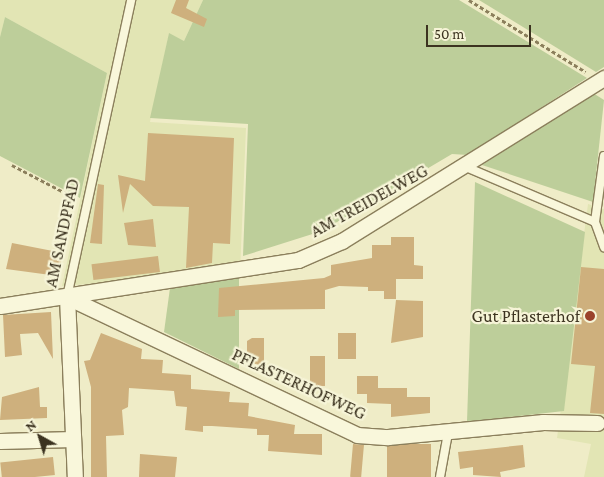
<!DOCTYPE html>
<style>
body{margin:0}
#map{position:relative;width:604px;height:477px;overflow:hidden;background:#efecc7;font-family:"Crimson Pro",serif}
div>[style]{position:absolute}
.farmland>*{inset:0;background:#e2e5b4}
.green>*{inset:0;background:#bdce9a}
.building>*{inset:0;background:#ceb07d;transform-origin:0 0}
.path>*{height:2.5px;margin-top:-1.25px;transform-origin:0;background:repeating-linear-gradient(90deg,#8b7f5c 0 4px,transparent 0 6.5px)}
.roads{filter:drop-shadow(1px 0 #8b7f5c) drop-shadow(-1px 0 #8b7f5c) drop-shadow(0 1px #8b7f5c) drop-shadow(0 -1px #8b7f5c)}
.service>*{height:8px;margin:-4px;padding:0 4px;transform-origin:4px;border-radius:4px;background:#f9f7db}
.minor>*{height:15px;margin:-7.5px;padding:0 7.5px;transform-origin:7.5px;border-radius:7.5px;background:#f9f7db}
.dots>*{width:14px;height:14px;translate:-50% -50%;box-sizing:border-box;border:2px solid #f6f4d7;border-radius:50%}
span{translate:-50% -50%;white-space:nowrap;text-align:center;line-height:1.15;-webkit-text-stroke:4.5px #f6f4d7;paint-order:stroke}
.street-label{font-size:18px;color:#3c3320}
.poi-label{font-size:18px;color:#3c3320}
.right{translate:-100% -50%;text-align:right}
.north{position:absolute;left:15px;top:412px;width:50px;height:50px;-webkit-text-stroke:4px #f6f4d7;paint-order:stroke;rotate:321deg;font-size:14px;font-weight:700;line-height:20px;text-align:center;color:#3c3320}
.north::after{content:'';display:block;margin:auto;width:18px;height:22px;background:#3c3320;clip-path:polygon(50% 0,100% 100%,50% 72%,0 100%)}
.scale{position:absolute;left:426px;top:25px;width:105px;height:22px;box-sizing:border-box;border:2px solid #3c3320;border-top:0;padding-left:6px;font-size:15px;line-height:18px;white-space:nowrap;color:#3c3320;-webkit-text-stroke:4px #f6f4d7;paint-order:stroke}
</style>
<div id="map">
<div class="farmland">
<div style="clip-path:polygon(0 0,203px 0,184px 41px,169px 34px,150px 122px,246px 128px,240px 272px,62px 286px,107px 73px,5px 17px,0 37px)"></div>
<div style="clip-path:polygon(588px 204px,604px 209px,604px 477px,584px 477px,591px 444px,557px 438px)"></div>
</div>
<div class="green">
<div style="clip-path:polygon(203px 0,459px 0,587px 78px,468px 155px,452px 154px,322px 231px,243px 256px,248px 124px,150px 118px,169px 33px,184px 41px)"></div>
<div style="clip-path:polygon(479px 0,604px 0,604px 67px,596px 72px)"></div>
<div style="clip-path:polygon(5px 17px,107px 73px,80px 198px,0 156px,0 37px)"></div>
<div style="clip-path:polygon(593px 93px,604px 100px,593px 202px,482px 165px)"></div>
<div style="clip-path:polygon(475px 182px,585px 232px,564px 411px,467px 422px)"></div>
<div style="clip-path:polygon(239px 275px,239px 369px,164px 332px,170px 288px)"></div>
</div>
<div class="building">
<div style="clip-path:polygon(176px 0,189px 0,186px 8px,207px 19px,204px 27px,171px 13px)"></div>
<div style="clip-path:polygon(148px 133px,234px 138px,230px 244px,213px 243px,212px 263px,186px 268px,189px 207px,153px 206px,130px 184px,123px 213px,118px 175px,145px 181px)"></div>
<div style="clip-path:polygon(98px 184px,104px 185px,102px 244px,90px 243px)"></div>
<div style="clip-path:polygon(153px 219px,156px 247px,128px 245px,124px 223px)"></div>
<div style="clip-path:polygon(391px 237px,414px 237px,414px 265px,423px 266px,423px 279px,396px 279px,396px 299px,384px 299px,384px 291px,368px 291px,368px 287px,339px 286px,325px 290px,325px 309px,235px 310px,235px 316px,218px 317px,219px 288px,324px 278px,331px 275px,331px 265px,372px 258px,372px 245px,391px 245px)"></div>
<div style="clip-path:polygon(12px 243px,63px 253px,58px 276px,6px 269px)"></div>
<div style="left:158px;top:256px;width:16px;height:67px;rotate:83deg"></div>
<div style="clip-path:polygon(581px 267px,604px 269px,604px 414px,590px 413px,595px 366px,571px 364px)"></div>
<div style="clip-path:polygon(396px 300px,423px 301px,423px 337px,391px 343px)"></div>
<div style="clip-path:polygon(51px 312px,53px 359px,38px 333px,20px 334px,22px 355px,5px 357px,3px 315px)"></div>
<div style="clip-path:polygon(101px 333px,142px 349px,141px 359px,163px 360px,162px 373px,191px 375px,191px 389px,230px 392px,229px 402px,249px 403px,248px 416px,295px 425px,294px 434px,322px 434px,322px 455px,268px 451px,269px 435px,257px 435px,257px 429px,212px 426px,203px 426px,203px 432px,185px 430px,187px 407px,176px 406px,174px 391px,129px 388px,128px 407px,122px 410px,124px 435px,106px 436px,107px 477px,91px 477px,91px 387px,84px 361px,90px 360px)"></div>
<div style="left:338px;top:333px;width:18px;height:26px"></div>
<div style="clip-path:polygon(252px 338px,264px 338px,264px 366px,247px 362px,247px 341px)"></div>
<div style="left:310px;top:356px;width:15px;height:30px"></div>
<div style="clip-path:polygon(357px 376px,378px 376px,378px 388px,407px 388px,407px 397px,430px 397px,430px 413px,391px 417px,391px 404px,367px 403px,367px 394px,357px 394px)"></div>
<div style="clip-path:polygon(39px 387px,40px 407px,47px 407px,47px 418px,0 420px,2px 397px)"></div>
<div style="left:353px;top:444px;width:11px;height:33px;rotate:5deg"></div>
<div style="left:431px;top:444px;width:33px;height:44px;rotate:90deg"></div>
<div style="clip-path:polygon(523px 445px,525px 467px,500px 472px,501px 477px,473px 475px,473px 467px,460px 469px,458px 452px)"></div>
<div style="clip-path:polygon(140px 454px,177px 457px,175px 477px,139px 477px)"></div>
<div style="left:53px;top:457px;width:18px;height:53px;rotate:84deg"></div>
</div>
<div class="path">
<div style="left:469px;top:0;width:137px;rotate:31.6deg"></div>
<div style="left:12px;top:165px;width:73px;rotate:27.6deg"></div>
</div>
<div class="roads">
<div class="service">
<div style="left:604px;top:156px;width:67px;rotate:97.8deg"></div>
<div style="left:595px;top:222px;width:27px;rotate:70deg"></div>
<div style="left:466px;top:167px;width:140px;rotate:23.1deg"></div>
<div style="left:67px;top:297px;width:304px;rotate:-77.8deg"></div>
<div style="left:440px;top:477px;width:45px;rotate:-79.7deg"></div>
</div>
<div class="minor">
<div style="left:67px;top:297px;width:321px;rotate:25.4deg"></div>
<div style="left:357px;top:435px;width:31px;rotate:4deg"></div>
<div style="left:388px;top:437px;width:156px;rotate:-5.5deg"></div>
<div style="left:543px;top:422px;width:54px;rotate:1.1deg"></div>
<div style="left:67px;top:297px;width:180px;rotate:87.5deg"></div>
<div style="left:0;top:306px;width:302px;rotate:-8.8deg"></div>
<div style="left:298px;top:260px;width:48px;rotate:-23.4deg"></div>
<div style="left:342px;top:241px;width:309px;rotate:-31.9deg"></div>
<div style="left:0;top:441px;width:73px;rotate:-1.6deg"></div>
</div>
</div>
<div class="dots">
<div style="left:590px;top:316px;background:#9b422b"></div>
</div>
<div class="street-label">
<span style="left:369px;top:201px;rotate:-29deg">AM TREIDELWEG</span>
<span style="left:62px;top:233px;rotate:-78deg">AM SANDPFAD</span>
<span style="left:299px;top:384px;rotate:25deg">PFLASTERHOFWEG</span>
</div>
<div class="poi-label">
<span class="right" style="left:580px;top:316px">Gut Pflasterhof</span>
</div>
<div class="north">N</div>
<div class="scale">50 m</div>
</div>
